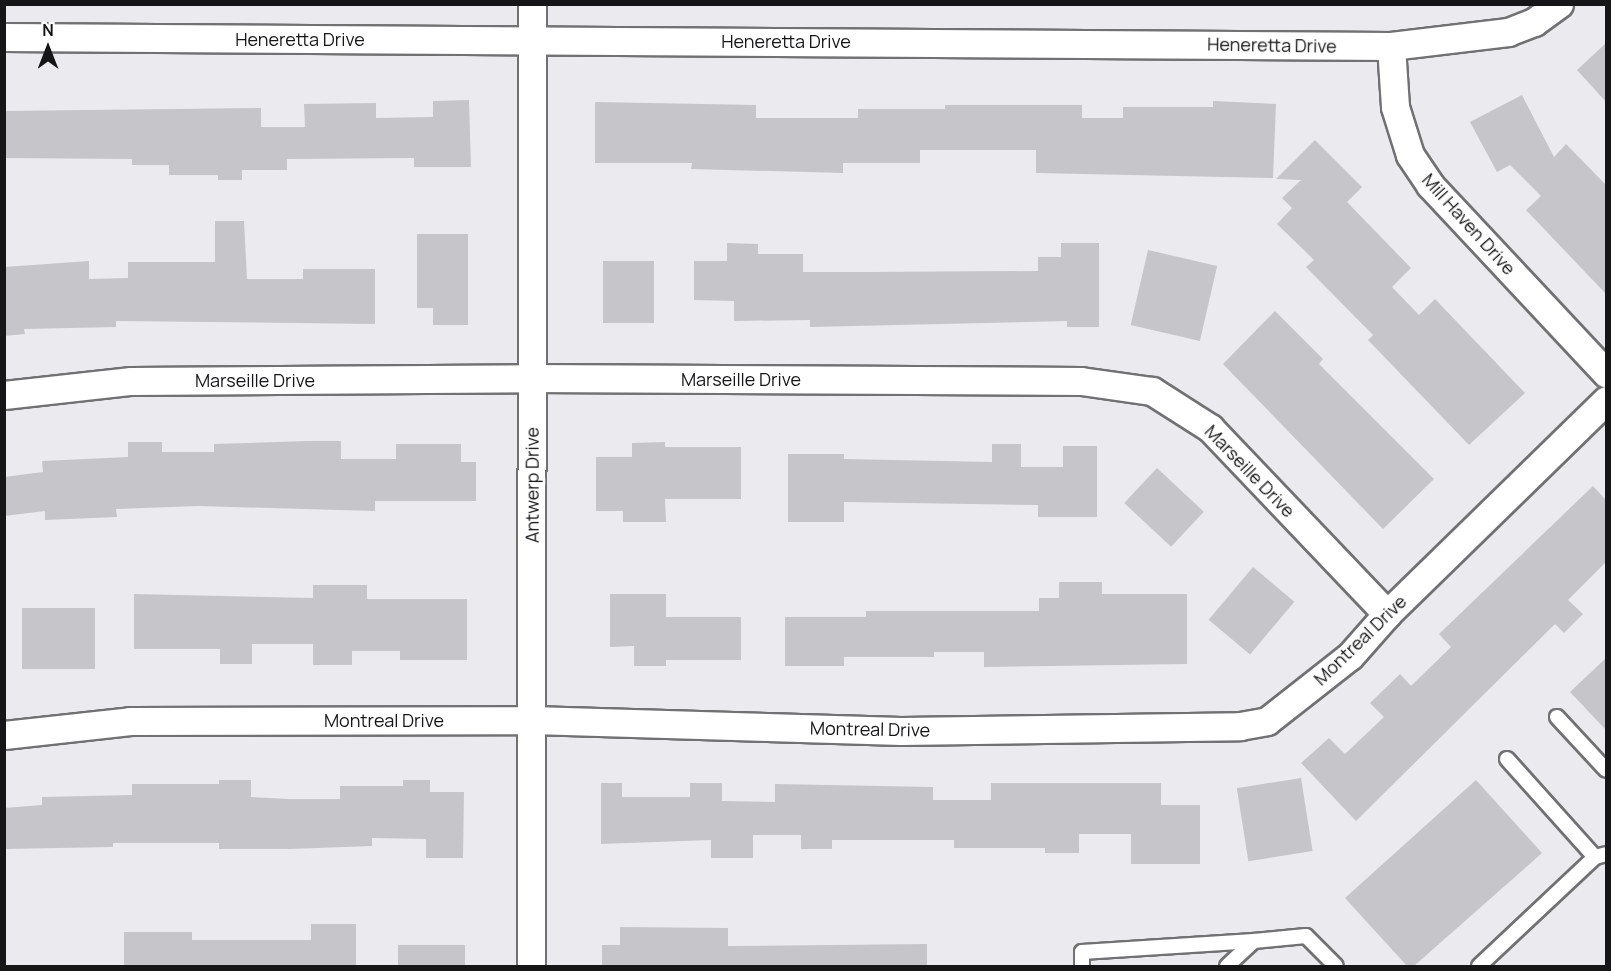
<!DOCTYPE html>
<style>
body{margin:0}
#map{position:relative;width:1611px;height:971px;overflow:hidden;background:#ebebef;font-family:Manrope,sans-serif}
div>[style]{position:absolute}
.building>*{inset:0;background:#c6c5c9;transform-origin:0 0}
.roads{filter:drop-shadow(2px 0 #717174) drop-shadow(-2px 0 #717174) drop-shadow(0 2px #717174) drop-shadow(0 -2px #717174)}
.lane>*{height:14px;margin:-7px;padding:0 7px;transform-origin:7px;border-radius:7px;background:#fff}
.street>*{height:27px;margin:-13.5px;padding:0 13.5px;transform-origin:13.5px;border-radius:13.5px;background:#fff}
span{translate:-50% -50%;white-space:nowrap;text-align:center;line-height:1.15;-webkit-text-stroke:4.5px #fff;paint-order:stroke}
.street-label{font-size:18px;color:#161517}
.frame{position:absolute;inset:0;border:6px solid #161517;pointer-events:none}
.north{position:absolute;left:18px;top:18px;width:60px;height:60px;-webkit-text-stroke:4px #fff;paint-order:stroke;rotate:0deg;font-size:16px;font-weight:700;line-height:24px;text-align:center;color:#161517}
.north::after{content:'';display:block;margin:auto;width:21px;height:27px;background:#161517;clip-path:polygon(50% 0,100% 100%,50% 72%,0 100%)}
</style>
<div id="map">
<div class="building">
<div style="clip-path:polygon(1606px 43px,1606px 102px,1577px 70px)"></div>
<div style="clip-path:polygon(1522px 95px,1554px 157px,1566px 144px,1606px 185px,1606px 294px,1526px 210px,1541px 196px,1510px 165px,1497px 172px,1470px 122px)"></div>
<div style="clip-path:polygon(469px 100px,471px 167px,414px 167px,414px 158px,287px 159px,287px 170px,242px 170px,242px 180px,218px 180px,218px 175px,169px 175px,169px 165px,132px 165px,132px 159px,4px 158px,4px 111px,261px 108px,261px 127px,305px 127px,304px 104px,376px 103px,376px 118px,433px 117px,433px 101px)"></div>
<div style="clip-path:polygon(1213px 101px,1276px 104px,1273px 178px,1036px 173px,1036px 150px,920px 150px,920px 163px,843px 163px,843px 173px,691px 169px,692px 163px,595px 163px,595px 102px,756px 105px,756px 118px,858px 118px,858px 109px,945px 109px,945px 105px,1082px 105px,1082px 118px,1123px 118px,1123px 107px,1213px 107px)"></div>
<div style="clip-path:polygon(1315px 140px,1362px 187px,1347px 202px,1411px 268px,1392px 287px,1419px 315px,1435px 299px,1525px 393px,1469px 445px,1368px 340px,1373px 335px,1306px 267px,1314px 260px,1277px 224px,1292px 208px,1282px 198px,1301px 180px,1276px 179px)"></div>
<div style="clip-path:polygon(215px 221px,244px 221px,247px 279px,303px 279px,303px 269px,375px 269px,375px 324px,116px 321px,116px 327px,24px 329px,25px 334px,4px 336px,4px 267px,89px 261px,89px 279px,128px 278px,128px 262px,215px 262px)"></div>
<div style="clip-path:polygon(417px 234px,468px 234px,468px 325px,433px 325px,433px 308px,417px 308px)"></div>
<div style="clip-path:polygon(727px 243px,758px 244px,758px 254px,803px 254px,803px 272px,863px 272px,1038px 271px,1038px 257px,1061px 257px,1061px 243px,1099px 243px,1099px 327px,1067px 327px,1067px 321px,810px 327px,810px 320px,734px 321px,734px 301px,694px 300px,694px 261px,727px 261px)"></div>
<div style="left:1148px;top:250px;width:71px;height:77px;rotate:13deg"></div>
<div style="left:603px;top:261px;width:51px;height:62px"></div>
<div style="clip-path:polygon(1275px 311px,1323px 359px,1319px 364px,1434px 479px,1383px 529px,1223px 364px)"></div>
<div style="clip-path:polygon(308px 441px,341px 441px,341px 459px,396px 459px,396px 444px,461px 444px,461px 462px,476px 462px,476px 501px,375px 501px,375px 511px,198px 506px,116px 509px,117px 517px,45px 520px,45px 511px,4px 516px,4px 477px,43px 472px,42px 461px,128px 457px,128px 442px,162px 442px,162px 452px,214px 452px,214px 444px)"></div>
<div style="clip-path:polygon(665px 442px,665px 447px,741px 447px,741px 499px,665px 499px,666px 522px,623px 522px,623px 511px,596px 511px,596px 457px,632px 457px,632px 443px)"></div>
<div style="clip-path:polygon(992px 444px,1021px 444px,1021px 467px,1063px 467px,1063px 446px,1097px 446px,1097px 517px,1038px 517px,1038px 505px,844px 502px,844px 522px,788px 522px,788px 454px,844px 454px,844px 459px,992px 462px)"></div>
<div style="left:1157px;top:468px;width:64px;height:48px;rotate:43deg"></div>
<div style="clip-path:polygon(1593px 486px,1606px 500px,1606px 562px,1568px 600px,1583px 614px,1564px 633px,1555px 624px,1356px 821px,1301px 763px,1329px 738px,1345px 754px,1384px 717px,1370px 703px,1400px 674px,1411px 686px,1451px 647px,1439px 634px)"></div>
<div style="left:1253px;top:567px;width:54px;height:69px;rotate:40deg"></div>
<div style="clip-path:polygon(1059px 582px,1102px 582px,1102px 594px,1187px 594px,1187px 664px,984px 667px,984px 652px,934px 652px,934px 657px,844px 657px,844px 666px,785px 666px,785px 617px,866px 617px,866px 611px,1039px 611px,1039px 598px,1059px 598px)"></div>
<div style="clip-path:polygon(313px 585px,367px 585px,367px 599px,467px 599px,467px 660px,400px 660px,400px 651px,352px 651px,352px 665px,313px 665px,313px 644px,252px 644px,252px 664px,220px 664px,220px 649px,134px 649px,134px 594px,313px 598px)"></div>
<div style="clip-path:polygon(610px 594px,666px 594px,666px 617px,741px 617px,741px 660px,666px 660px,666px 666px,634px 666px,634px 646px,610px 647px)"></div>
<div style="left:22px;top:608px;width:73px;height:61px"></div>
<div style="clip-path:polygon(1606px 658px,1606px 730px,1570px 692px)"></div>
<div style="left:1301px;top:778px;width:74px;height:65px;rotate:81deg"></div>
<div style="clip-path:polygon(219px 780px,251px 780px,251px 797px,289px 799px,340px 799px,340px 786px,403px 786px,403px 780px,430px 780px,430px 792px,464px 792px,463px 858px,426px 858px,426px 839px,372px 838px,372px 846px,289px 849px,219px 849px,219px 843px,113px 843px,113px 847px,4px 849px,4px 808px,42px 805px,42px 797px,132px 795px,132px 784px,219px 784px)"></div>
<div style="clip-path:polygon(1476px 780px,1542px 853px,1414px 966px,1407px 966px,1345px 898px)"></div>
<div style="clip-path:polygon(601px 783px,622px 783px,622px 797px,690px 797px,690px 783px,722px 783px,722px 801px,775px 802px,775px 784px,933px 787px,933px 800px,991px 800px,991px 783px,1161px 783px,1161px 805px,1200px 805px,1200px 864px,1131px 864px,1131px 834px,1079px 834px,1079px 853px,1045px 853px,1045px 848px,954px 848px,954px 840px,832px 840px,832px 849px,801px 849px,801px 835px,753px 835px,753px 858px,711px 858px,711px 840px,601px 844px)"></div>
<div style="clip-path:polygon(311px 924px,356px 924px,356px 966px,124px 966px,124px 932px,192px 932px,192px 940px,311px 940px)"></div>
<div style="clip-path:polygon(620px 927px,728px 928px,728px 946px,927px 944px,927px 966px,602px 966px,602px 945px,620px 945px)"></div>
<div style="left:398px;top:945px;width:67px;height:21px"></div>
</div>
<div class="roads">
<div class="lane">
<div style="left:1557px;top:717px;width:72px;rotate:47.2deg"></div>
<div style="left:1507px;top:759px;width:132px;rotate:48.1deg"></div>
<div style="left:1082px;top:966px;width:14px;rotate:-90deg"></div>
<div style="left:1082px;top:952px;width:172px;rotate:-3.7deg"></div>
<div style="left:1227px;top:966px;width:37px;rotate:-43deg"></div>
<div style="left:1254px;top:941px;width:52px;rotate:-5.5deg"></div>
<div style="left:1306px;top:936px;width:42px;rotate:45deg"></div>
<div style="left:1479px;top:966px;width:159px;rotate:-43.2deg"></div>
<div style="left:1595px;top:857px;width:11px;rotate:-15deg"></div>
</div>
<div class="street">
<div style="left:4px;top:37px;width:1387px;rotate:0.37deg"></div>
<div style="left:1391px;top:46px;width:118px;rotate:-6.8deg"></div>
<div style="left:1508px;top:32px;width:28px;rotate:-21deg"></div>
<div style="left:1534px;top:22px;width:31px;rotate:-36deg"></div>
<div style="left:1391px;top:46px;width:61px;rotate:86.2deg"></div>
<div style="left:1395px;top:107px;width:50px;rotate:72.6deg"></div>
<div style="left:1410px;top:155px;width:36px;rotate:56deg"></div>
<div style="left:1430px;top:185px;width:258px;rotate:46.9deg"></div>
<div style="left:4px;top:395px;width:128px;rotate:-6.3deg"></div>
<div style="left:131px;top:381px;width:401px;rotate:-0.4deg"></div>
<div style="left:532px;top:378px;width:549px;rotate:0.31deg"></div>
<div style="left:1081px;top:381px;width:72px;rotate:8deg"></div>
<div style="left:1152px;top:391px;width:69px;rotate:32.5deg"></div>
<div style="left:1210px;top:428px;width:257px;rotate:46.4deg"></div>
<div style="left:4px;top:735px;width:127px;rotate:-6.3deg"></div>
<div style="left:130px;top:721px;width:402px;rotate:-0.1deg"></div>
<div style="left:532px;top:720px;width:369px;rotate:1.7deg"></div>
<div style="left:901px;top:731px;width:339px;rotate:-0.8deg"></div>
<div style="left:1240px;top:726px;width:27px;rotate:-10deg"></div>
<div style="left:1267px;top:721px;width:105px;rotate:-38.1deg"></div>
<div style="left:1350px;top:656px;width:56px;rotate:-48.6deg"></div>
<div style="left:1387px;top:614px;width:306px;rotate:-44.3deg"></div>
<div style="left:531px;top:966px;width:962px;rotate:-89.94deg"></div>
</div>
</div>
<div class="street-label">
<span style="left:300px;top:39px">Heneretta Drive</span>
<span style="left:786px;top:41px">Heneretta Drive</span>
<span style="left:1272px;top:45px;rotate:1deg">Heneretta Drive</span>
<span style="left:1469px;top:224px;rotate:48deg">Mill Haven Drive</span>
<span style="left:741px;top:379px">Marseille Drive</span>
<span style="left:255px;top:380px">Marseille Drive</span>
<span style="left:1250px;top:471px;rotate:46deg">Marseille Drive</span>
<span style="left:532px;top:485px;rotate:-90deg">Antwerp Drive</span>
<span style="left:1360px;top:640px;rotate:-44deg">Montreal Drive</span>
<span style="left:384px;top:720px">Montreal Drive</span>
<span style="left:870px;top:729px;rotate:1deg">Montreal Drive</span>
</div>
<div class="frame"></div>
<div class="north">N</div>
</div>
